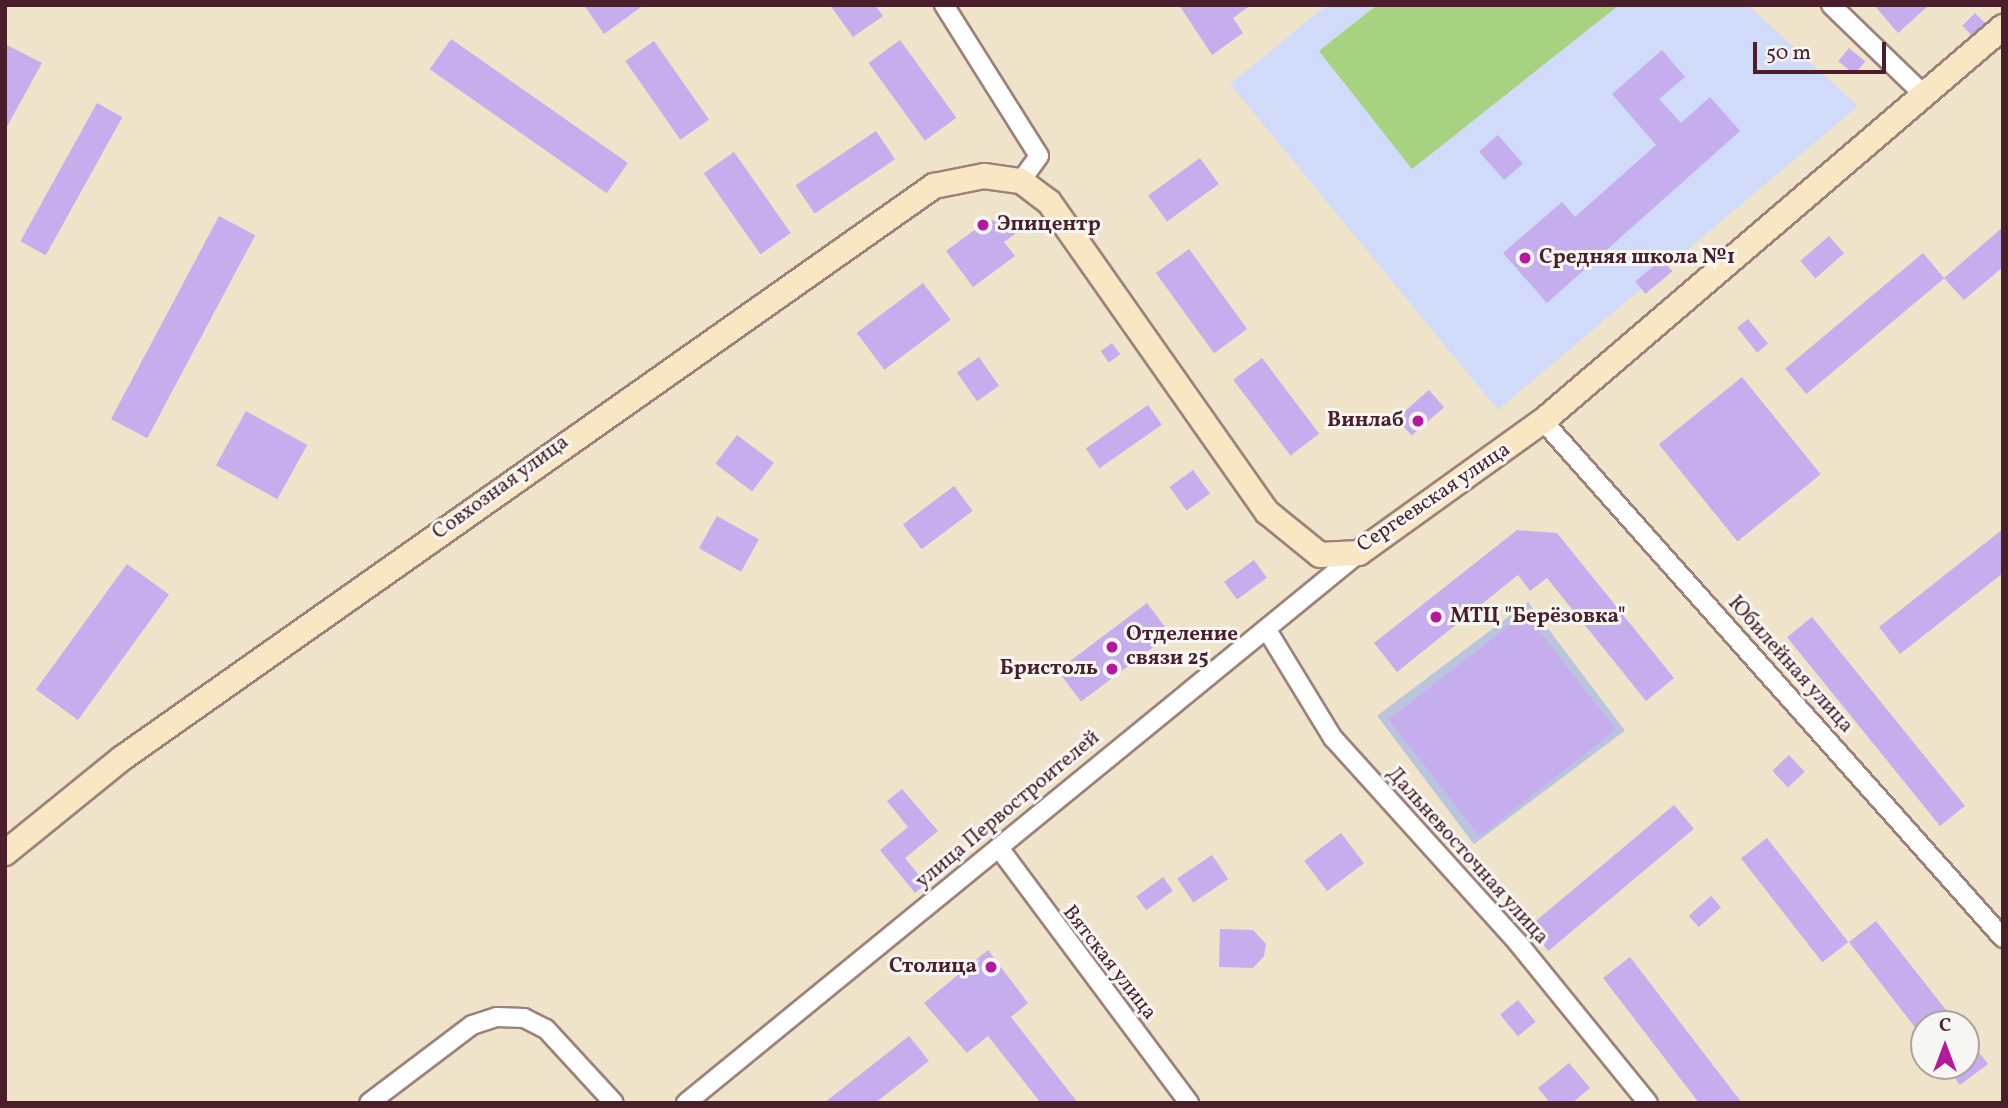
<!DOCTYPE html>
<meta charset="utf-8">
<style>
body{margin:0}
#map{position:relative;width:2008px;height:1108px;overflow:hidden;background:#efe4ca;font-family:Vollkorn,serif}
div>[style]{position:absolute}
.built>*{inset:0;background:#d0daf9}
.industrial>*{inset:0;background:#bac4de;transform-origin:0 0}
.green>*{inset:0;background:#a7d27f}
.building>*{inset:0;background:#c6aded;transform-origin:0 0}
.roads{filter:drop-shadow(2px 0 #9c827a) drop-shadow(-2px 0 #9c827a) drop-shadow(0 2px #9c827a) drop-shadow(0 -2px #9c827a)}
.minor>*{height:18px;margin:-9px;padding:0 9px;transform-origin:9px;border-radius:9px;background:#fff}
.secondary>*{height:24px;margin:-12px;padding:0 12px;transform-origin:12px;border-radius:12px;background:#f9e7c3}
.dots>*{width:19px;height:19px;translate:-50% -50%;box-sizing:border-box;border:4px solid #f6f6f2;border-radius:50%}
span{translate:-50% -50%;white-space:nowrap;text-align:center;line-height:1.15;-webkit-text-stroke:6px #f6f6f2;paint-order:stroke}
.poi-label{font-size:21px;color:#4a1f2b;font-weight:700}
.left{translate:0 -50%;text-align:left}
.right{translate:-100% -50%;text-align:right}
.street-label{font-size:21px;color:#4a1f2b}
.frame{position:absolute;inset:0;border:7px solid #4a1f2b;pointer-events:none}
.north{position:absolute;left:1910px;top:1010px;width:70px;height:70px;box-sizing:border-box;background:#f6f6f2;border:2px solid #b1a0a2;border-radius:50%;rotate:0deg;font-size:19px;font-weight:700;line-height:28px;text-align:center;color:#4a1f2b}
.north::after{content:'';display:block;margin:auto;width:24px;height:32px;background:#b5179e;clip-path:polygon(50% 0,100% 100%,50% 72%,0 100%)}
.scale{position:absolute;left:1753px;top:42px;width:133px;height:32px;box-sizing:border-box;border:4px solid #4a1f2b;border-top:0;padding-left:9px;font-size:21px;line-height:24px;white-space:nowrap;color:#4a1f2b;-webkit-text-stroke:5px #f6f6f2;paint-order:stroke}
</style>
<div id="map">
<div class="built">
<div style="clip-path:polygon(1327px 5px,1748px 5px,1858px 106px,1498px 410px,1230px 84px)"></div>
</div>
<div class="industrial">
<div style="left:1528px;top:602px;width:161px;height:189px;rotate:53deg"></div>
</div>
<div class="green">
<div style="clip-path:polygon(1377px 5px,1619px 5px,1412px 169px,1319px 51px)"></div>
</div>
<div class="building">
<div style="clip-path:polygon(584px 5px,644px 5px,604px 34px)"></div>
<div style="clip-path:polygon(830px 5px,875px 5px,883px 16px,853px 37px)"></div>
<div style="clip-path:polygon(1179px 5px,1251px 5px,1233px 18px,1243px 33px,1212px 55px)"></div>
<div style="clip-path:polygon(1874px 5px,1929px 5px,1898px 33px)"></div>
<div style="left:1975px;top:13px;width:14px;height:18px;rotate:45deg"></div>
<div style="left:451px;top:39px;width:216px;height:37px;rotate:35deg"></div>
<div style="left:900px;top:40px;width:96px;height:39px;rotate:54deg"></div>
<div style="left:654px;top:41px;width:96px;height:35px;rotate:55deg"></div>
<div style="clip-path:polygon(5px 44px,42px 63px,5px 130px)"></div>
<div style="left:1849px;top:48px;width:21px;height:17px;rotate:39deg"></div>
<div style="clip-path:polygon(1662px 50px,1685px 77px,1659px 99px,1681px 123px,1710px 97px,1740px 131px,1547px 303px,1503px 253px,1562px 202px,1575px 217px,1656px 145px,1612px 94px)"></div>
<div style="left:97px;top:103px;width:29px;height:158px;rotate:29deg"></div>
<div style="left:876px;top:131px;width:34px;height:97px;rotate:56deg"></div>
<div style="left:1498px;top:135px;width:38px;height:25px;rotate:49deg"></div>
<div style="left:734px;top:152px;width:99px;height:37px;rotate:55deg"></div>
<div style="left:1200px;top:158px;width:32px;height:64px;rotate:54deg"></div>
<div style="left:219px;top:216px;width:41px;height:230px;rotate:28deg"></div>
<div style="clip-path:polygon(988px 220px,1005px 221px,1015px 234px,1004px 242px,1015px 256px,973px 287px,946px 251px)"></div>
<div style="clip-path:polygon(2003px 227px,2003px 267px,1964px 300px,1944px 278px)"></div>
<div style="left:1829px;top:236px;width:23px;height:38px;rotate:49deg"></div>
<div style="left:1189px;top:249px;width:99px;height:41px;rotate:54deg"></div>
<div style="left:1923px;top:253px;width:33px;height:180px;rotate:50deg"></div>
<div style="left:1662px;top:259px;width:16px;height:35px;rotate:50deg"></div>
<div style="left:923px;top:283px;width:46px;height:83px;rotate:53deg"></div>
<div style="left:1748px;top:319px;width:32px;height:14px;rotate:51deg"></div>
<div style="left:1112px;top:343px;width:14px;height:14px;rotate:54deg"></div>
<div style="left:979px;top:357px;width:35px;height:27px;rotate:55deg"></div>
<div style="left:1262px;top:358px;width:95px;height:36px;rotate:53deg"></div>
<div style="left:1742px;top:377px;width:125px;height:107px;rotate:51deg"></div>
<div style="left:1429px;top:390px;width:23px;height:43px;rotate:49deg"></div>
<div style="left:1148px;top:405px;width:24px;height:76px;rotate:55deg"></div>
<div style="left:246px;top:411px;width:70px;height:62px;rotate:29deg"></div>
<div style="left:737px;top:435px;width:46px;height:36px;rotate:37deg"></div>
<div style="left:1193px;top:470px;width:29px;height:29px;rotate:54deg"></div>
<div style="left:954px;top:486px;width:31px;height:64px;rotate:53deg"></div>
<div style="left:717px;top:516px;width:48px;height:37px;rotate:29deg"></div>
<div style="clip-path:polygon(2003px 529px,2003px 573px,1900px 654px,1879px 627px)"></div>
<div style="clip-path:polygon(1517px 530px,1557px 533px,1674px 678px,1646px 701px,1547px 578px,1530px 591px,1518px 575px,1397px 672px,1374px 643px)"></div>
<div style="left:1254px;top:560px;width:22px;height:37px;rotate:54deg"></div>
<div style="left:127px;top:564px;width:52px;height:155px;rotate:36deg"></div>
<div style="left:1147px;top:603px;width:39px;height:112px;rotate:53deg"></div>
<div style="left:1525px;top:613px;width:148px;height:173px;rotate:52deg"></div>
<div style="left:1812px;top:617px;width:243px;height:32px;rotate:51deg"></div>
<div style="left:1789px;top:755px;width:23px;height:23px;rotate:47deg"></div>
<div style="clip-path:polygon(902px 789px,938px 831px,905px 858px,926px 884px,915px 893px,880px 850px,908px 827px,887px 801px)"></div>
<div style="left:1674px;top:805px;width:31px;height:190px;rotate:50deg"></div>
<div style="left:1341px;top:833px;width:38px;height:46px;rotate:53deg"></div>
<div style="left:1767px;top:838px;width:132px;height:33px;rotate:52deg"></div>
<div style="left:1212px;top:855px;width:29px;height:42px;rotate:56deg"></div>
<div style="left:1163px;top:877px;width:17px;height:33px;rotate:54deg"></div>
<div style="left:1711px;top:896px;width:15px;height:30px;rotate:48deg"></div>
<div style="clip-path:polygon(1876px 921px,1957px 1024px,1924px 1024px,1924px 1039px,1849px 942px)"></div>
<div style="clip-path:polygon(1220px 929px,1253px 930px,1266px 944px,1264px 956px,1253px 968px,1219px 967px)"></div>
<div style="clip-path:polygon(988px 950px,1028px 1003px,1011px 1017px,1078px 1103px,1041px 1103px,988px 1036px,967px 1053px,924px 1003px)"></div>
<div style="clip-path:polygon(1630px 957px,1742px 1103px,1699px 1103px,1603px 978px)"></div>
<div style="left:1518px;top:1000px;width:28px;height:23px;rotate:51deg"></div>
<div style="clip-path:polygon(909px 1036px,929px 1061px,875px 1103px,824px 1103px)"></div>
<div style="clip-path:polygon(1966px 1036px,1988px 1064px,1960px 1085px,1945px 1066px,1966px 1066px)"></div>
<div style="clip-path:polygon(1569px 1063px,1590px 1088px,1572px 1103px,1550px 1103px,1538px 1088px)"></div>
</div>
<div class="roads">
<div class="minor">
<div style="left:944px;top:5px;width:178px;rotate:57.8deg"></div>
<div style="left:1039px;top:156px;width:31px;rotate:126deg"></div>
<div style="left:1831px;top:5px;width:127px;rotate:44deg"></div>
<div style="left:1543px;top:421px;width:692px;rotate:48.34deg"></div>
<div style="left:1267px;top:630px;width:127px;rotate:58.6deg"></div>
<div style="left:1333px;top:738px;width:276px;rotate:47.9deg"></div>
<div style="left:1518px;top:943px;width:206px;rotate:50.9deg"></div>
<div style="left:999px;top:848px;width:318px;rotate:53.3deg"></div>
<div style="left:369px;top:1103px;width:129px;rotate:-37.1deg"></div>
<div style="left:472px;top:1025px;width:26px;rotate:-18deg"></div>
<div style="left:497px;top:1017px;width:27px;rotate:2deg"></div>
<div style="left:524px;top:1018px;width:25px;rotate:27deg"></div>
<div style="left:546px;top:1029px;width:100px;rotate:47.4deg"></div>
<div style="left:686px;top:1103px;width:869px;rotate:-39.26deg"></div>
</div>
<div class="secondary">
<div style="left:5px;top:853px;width:149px;rotate:-39deg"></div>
<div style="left:121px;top:759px;width:995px;rotate:-35.18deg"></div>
<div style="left:934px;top:186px;width:51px;rotate:-11.3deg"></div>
<div style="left:984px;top:176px;width:37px;rotate:8deg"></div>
<div style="left:1021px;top:181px;width:35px;rotate:37deg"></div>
<div style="left:1049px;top:202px;width:379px;rotate:54.9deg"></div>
<div style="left:1267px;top:512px;width:68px;rotate:39.1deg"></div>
<div style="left:1320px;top:555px;width:39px;rotate:-3deg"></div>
<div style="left:1359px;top:553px;width:226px;rotate:-35.7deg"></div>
<div style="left:1543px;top:421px;width:606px;rotate:-40.58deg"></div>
</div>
</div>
<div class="dots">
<div style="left:983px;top:225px;background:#b5179e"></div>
<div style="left:1525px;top:258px;background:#b5179e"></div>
<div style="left:1418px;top:421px;background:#b5179e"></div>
<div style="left:1436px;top:617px;background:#b5179e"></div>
<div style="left:1112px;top:647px;background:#b5179e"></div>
<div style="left:1112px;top:669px;background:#b5179e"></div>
<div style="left:991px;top:967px;background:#b5179e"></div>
</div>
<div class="poi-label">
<span class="left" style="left:997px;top:225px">Эпицентр</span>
<span class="left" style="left:1539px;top:258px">Средняя школа №1</span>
<span class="right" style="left:1404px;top:421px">Винлаб</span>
<span class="left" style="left:1450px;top:617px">МТЦ "Берёзовка"</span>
<span class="left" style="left:1126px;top:647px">Отделение<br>связи 25</span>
<span class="right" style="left:1098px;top:669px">Бристоль</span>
<span class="right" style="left:977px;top:967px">Столица</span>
</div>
<div class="street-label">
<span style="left:501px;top:488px;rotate:-36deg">Совхозная улица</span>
<span style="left:1434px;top:498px;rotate:-34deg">Сергеевская улица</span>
<span style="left:1790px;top:665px;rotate:48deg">Юбилейная улица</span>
<span style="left:1008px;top:810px;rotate:-40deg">улица Первостроителей</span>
<span style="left:1467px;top:856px;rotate:48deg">Дальневосточная улица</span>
<span style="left:1109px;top:963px;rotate:52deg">Вятская улица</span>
</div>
<div class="frame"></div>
<div class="north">С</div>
<div class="scale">50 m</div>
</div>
